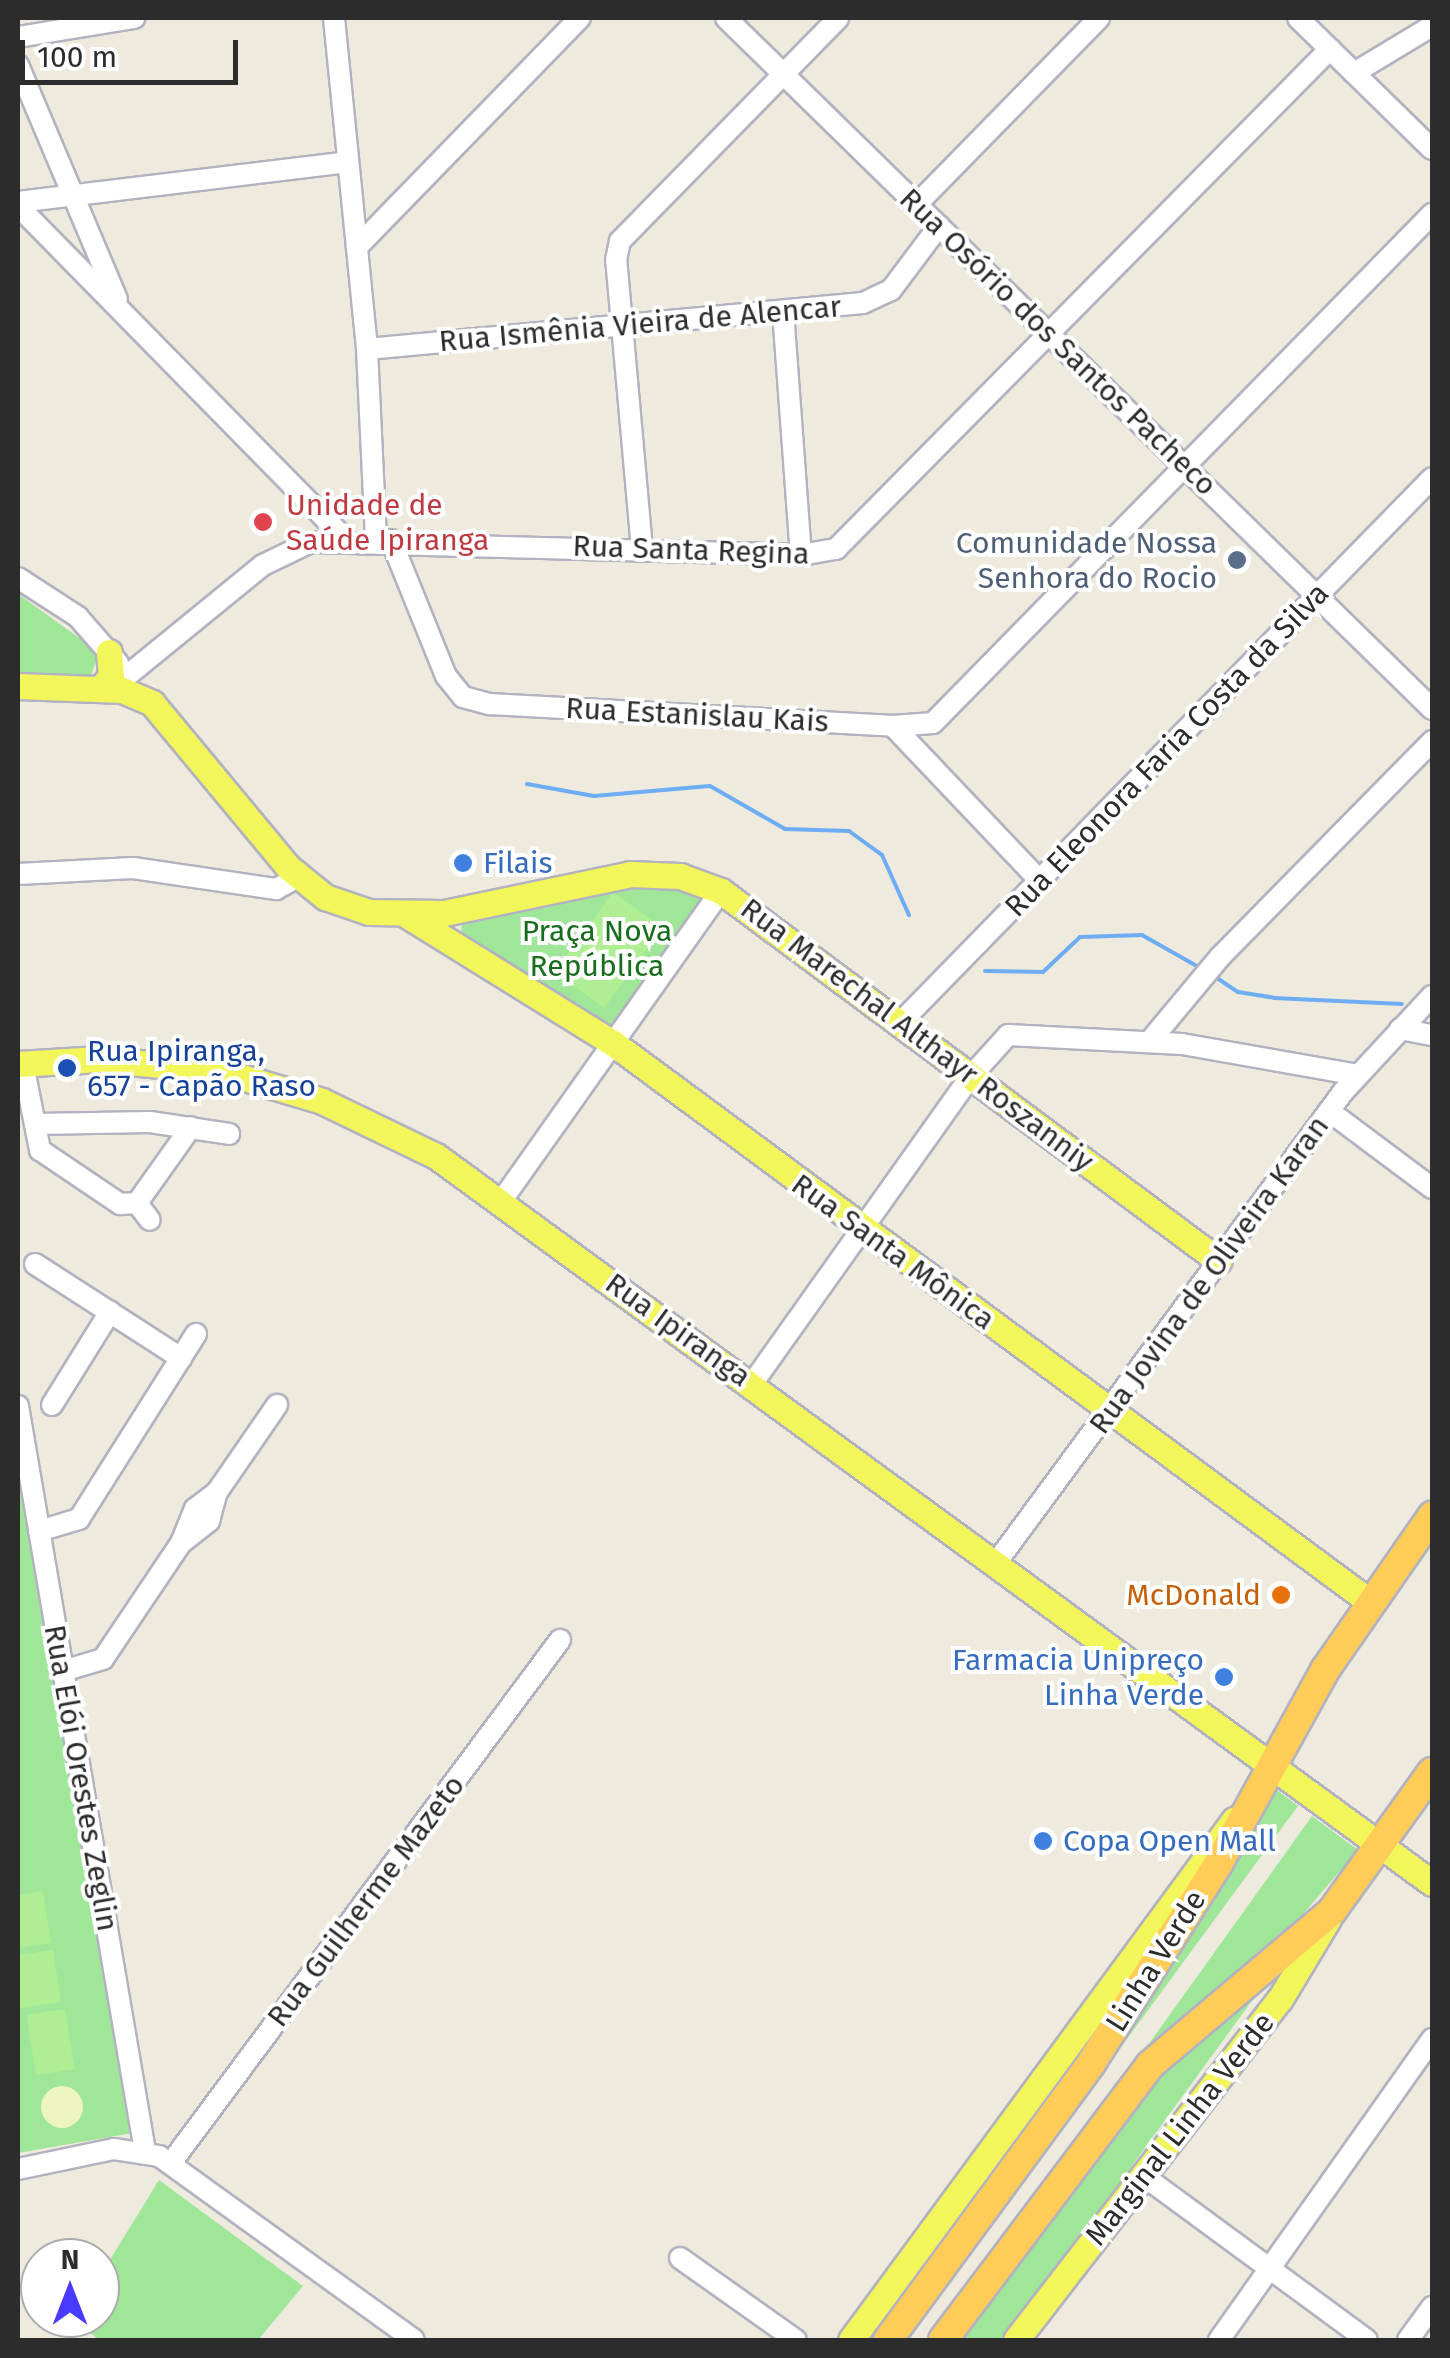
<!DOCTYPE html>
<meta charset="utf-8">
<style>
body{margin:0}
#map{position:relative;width:1450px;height:2358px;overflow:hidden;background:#eeebde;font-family:"Fira Sans",sans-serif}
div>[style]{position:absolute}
.green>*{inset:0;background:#9fe699}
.sand>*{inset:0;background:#eef4c0}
.round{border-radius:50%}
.pitch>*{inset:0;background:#b0ee94;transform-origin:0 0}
.stream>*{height:4px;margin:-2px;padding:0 2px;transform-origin:2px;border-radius:2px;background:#6eadf3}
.roads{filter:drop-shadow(2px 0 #b2b2c0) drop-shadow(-2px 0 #b2b2c0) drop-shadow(0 2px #b2b2c0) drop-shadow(0 -2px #b2b2c0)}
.minor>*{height:20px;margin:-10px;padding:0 10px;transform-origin:10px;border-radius:10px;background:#fff}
.major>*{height:25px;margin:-12.5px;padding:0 12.5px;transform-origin:12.5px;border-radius:12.5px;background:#f2f65b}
.highway>*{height:28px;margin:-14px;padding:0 14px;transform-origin:14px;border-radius:14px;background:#ffcc58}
.dots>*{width:28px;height:28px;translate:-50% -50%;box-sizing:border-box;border:5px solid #fff;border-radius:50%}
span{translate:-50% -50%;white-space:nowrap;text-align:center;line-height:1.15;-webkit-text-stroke:8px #fff;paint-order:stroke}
.street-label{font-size:30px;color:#2c2c2c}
.health-label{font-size:30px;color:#be3a42}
.left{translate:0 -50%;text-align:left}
.service-label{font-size:30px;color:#4e5e75}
.right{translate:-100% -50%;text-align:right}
.shop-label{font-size:30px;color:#366cbe}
.park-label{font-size:30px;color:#186d1d}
.transit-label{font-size:30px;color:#164399}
.food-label{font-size:30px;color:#c56008}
.frame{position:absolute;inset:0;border:20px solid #2c2c2c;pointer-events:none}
.north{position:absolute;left:20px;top:2238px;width:100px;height:100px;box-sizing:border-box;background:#fff;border:2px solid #ababab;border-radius:50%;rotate:0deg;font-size:28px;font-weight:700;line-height:40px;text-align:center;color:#2c2c2c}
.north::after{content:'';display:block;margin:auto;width:35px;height:45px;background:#493aff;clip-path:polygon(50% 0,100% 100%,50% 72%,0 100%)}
.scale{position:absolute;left:20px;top:40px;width:218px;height:45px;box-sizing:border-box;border:5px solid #2c2c2c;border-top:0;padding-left:12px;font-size:30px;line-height:35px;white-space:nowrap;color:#2c2c2c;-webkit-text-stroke:8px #fff;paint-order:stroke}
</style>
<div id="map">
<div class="green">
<div style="clip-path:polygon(18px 594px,89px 645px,97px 657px,91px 676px,18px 679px)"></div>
<div style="clip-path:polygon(628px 881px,697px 891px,701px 906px,611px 1029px,461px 936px,462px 920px)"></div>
<div style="clip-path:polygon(18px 1458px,133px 2133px,18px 2153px)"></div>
<div style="clip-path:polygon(1272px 1786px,1298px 1806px,1096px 2081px,1092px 2078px)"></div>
<div style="clip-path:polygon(1312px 1816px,1358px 1850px,1280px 1941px,1113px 2094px)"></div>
<div style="clip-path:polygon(1259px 1991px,1005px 2340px,960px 2340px,1154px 2078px)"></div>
<div style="clip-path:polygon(159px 2180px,303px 2286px,258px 2340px,99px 2340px,74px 2319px,100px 2318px,100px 2276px)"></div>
</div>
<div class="sand">
<div class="round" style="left:41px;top:2086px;width:42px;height:42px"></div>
</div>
<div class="pitch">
<div style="left:613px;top:892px;width:61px;height:99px;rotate:36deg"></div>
<div style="clip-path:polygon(43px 1891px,51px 1943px,18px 1948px,18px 1895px)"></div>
<div style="clip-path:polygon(53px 1950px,61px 2002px,18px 2008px,18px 1955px)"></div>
<div style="left:65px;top:2009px;width:61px;height:39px;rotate:81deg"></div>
</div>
<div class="stream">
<div style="left:527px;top:784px;width:68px;rotate:10.2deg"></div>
<div style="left:594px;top:796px;width:116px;rotate:-4.9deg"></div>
<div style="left:710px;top:786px;width:86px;rotate:29.8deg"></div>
<div style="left:785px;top:829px;width:64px;rotate:1.8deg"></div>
<div style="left:849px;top:831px;width:41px;rotate:36deg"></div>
<div style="left:882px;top:855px;width:66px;rotate:65.8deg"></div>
<div style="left:985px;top:971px;width:58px;rotate:1deg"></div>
<div style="left:1043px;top:972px;width:51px;rotate:-43.4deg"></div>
<div style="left:1080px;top:937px;width:62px;rotate:-1.8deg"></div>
<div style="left:1142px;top:935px;width:69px;rotate:29.5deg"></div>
<div style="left:1214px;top:976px;width:29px;rotate:34deg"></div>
<div style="left:1238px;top:992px;width:36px;rotate:9deg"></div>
<div style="left:1274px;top:998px;width:128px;rotate:2.7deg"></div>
</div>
<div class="roads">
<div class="minor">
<div style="left:334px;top:18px;width:333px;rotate:84.3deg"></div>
<div style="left:367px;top:349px;width:190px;rotate:87.3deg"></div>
<div style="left:726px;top:18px;width:988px;rotate:44.38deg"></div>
<div style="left:1298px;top:18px;width:187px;rotate:44.4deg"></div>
<div style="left:18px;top:37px;width:118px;rotate:-9.3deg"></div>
<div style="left:18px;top:65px;width:254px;rotate:67.1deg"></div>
<div style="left:1354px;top:73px;width:91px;rotate:-31.1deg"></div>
<div style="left:18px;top:202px;width:332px;rotate:-6.9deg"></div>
<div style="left:917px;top:204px;width:260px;rotate:-45.6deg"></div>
<div style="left:18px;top:206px;width:465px;rotate:45.5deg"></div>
<div style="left:357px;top:247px;width:320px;rotate:-45.8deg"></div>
<div style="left:783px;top:311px;width:245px;rotate:85.8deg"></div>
<div style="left:367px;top:349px;width:498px;rotate:-5.3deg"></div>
<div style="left:863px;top:303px;width:31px;rotate:-25deg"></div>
<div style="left:891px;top:290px;width:80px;rotate:-53.1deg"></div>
<div style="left:391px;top:540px;width:147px;rotate:68deg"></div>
<div style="left:446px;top:676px;width:27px;rotate:51deg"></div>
<div style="left:463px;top:697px;width:28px;rotate:15deg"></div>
<div style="left:490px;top:704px;width:404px;rotate:3.1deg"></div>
<div style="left:893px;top:726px;width:214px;rotate:46.5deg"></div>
<div style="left:642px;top:549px;width:290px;rotate:-95.1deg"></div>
<div style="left:616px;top:260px;width:19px;rotate:-78deg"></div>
<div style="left:620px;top:241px;width:312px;rotate:-45.6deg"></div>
<div style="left:18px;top:578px;width:72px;rotate:33deg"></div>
<div style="left:78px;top:617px;width:61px;rotate:49deg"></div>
<div style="left:128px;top:675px;width:174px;rotate:-39.2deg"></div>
<div style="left:263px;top:565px;width:53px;rotate:-25.6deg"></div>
<div style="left:311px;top:542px;width:490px;rotate:1.5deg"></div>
<div style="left:801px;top:555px;width:36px;rotate:-10deg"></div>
<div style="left:836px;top:549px;width:703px;rotate:-45.35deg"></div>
<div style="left:893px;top:726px;width:40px;rotate:-4.3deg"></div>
<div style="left:933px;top:723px;width:713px;rotate:-45.57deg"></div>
<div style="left:18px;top:874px;width:115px;rotate:-3deg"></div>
<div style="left:133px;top:868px;width:145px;rotate:8.4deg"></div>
<div style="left:276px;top:889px;width:15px;rotate:-28deg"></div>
<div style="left:289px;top:882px;width:13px;rotate:-90deg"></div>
<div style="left:901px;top:1022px;width:760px;rotate:-45.69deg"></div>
<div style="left:1400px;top:1029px;width:33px;rotate:11deg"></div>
<div style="left:1150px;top:1041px;width:109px;rotate:-50.2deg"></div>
<div style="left:1220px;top:957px;width:303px;rotate:-45.5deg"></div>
<div style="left:23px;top:1064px;width:88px;rotate:78.8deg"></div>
<div style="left:40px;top:1150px;width:97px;rotate:34deg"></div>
<div style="left:120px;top:1204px;width:17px;rotate:-3deg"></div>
<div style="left:137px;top:1203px;width:93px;rotate:-54.6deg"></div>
<div style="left:1329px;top:1111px;width:129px;rotate:36.8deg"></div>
<div style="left:35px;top:1124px;width:115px;rotate:-1deg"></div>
<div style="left:150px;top:1122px;width:80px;rotate:8.6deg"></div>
<div style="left:502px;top:1200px;width:379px;rotate:-54.7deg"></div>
<div style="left:137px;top:1203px;width:21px;rotate:53deg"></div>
<div style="left:35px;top:1264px;width:174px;rotate:32.8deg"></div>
<div style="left:752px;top:1384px;width:379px;rotate:-54.6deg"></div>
<div style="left:972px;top:1075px;width:54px;rotate:-48deg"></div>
<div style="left:1008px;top:1035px;width:174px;rotate:3deg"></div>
<div style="left:1182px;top:1044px;width:178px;rotate:10deg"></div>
<div style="left:52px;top:1405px;width:110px;rotate:-58.1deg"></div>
<div style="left:18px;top:1406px;width:756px;rotate:80.33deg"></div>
<div style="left:39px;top:1531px;width:42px;rotate:-16.7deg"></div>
<div style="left:79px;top:1519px;width:219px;rotate:-57.7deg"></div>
<div style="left:181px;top:1543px;width:36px;rotate:-38deg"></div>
<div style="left:209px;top:1521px;width:30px;rotate:-75deg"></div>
<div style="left:996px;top:1563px;width:585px;rotate:-53.62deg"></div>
<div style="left:1343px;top:1092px;width:131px;rotate:-47.2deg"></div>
<div style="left:63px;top:1671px;width:42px;rotate:-16.7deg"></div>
<div style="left:103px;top:1659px;width:140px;rotate:-56.1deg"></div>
<div style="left:181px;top:1543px;width:37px;rotate:-68deg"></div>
<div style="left:195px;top:1509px;width:28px;rotate:-38deg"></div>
<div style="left:217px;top:1492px;width:106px;rotate:-55.4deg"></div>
<div style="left:171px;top:2163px;width:652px;rotate:-53.36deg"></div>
<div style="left:18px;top:2169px;width:98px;rotate:-11.8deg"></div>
<div style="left:114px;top:2149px;width:46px;rotate:8.8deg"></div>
<div style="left:159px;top:2156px;width:314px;rotate:35.8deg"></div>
<div style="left:1145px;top:2177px;width:275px;rotate:36.3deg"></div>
<div style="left:680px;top:2258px;width:142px;rotate:35.3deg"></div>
<div style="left:1219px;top:2340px;width:369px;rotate:-54.7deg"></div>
<div style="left:1408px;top:2340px;width:41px;rotate:-54deg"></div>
</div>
<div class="major">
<div style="left:18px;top:686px;width:104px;rotate:2.2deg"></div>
<div style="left:122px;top:690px;width:33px;rotate:23deg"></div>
<div style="left:152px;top:703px;width:213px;rotate:50.3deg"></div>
<div style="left:288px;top:867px;width:48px;rotate:39deg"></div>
<div style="left:325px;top:897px;width:46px;rotate:18.8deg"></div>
<div style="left:369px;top:912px;width:75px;rotate:0.8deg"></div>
<div style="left:444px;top:913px;width:190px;rotate:-11.8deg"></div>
<div style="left:630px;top:874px;width:50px;rotate:2.3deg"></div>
<div style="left:680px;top:876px;width:44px;rotate:20.1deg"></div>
<div style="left:721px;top:891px;width:620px;rotate:36.61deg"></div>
<div style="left:100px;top:689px;width:17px;rotate:-50deg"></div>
<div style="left:111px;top:676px;width:24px;rotate:-95deg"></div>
<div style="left:408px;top:916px;width:241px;rotate:31.8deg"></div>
<div style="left:613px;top:1043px;width:941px;rotate:36.44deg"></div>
<div style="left:18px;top:1064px;width:81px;rotate:-3.5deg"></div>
<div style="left:99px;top:1059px;width:123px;rotate:5.6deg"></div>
<div style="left:221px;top:1071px;width:105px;rotate:16.5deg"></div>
<div style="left:322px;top:1101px;width:127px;rotate:25.8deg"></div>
<div style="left:436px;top:1156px;width:1233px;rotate:36.13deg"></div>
<div style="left:851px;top:2340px;width:646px;rotate:-53.63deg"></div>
<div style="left:1016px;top:2340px;width:431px;rotate:-52.3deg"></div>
<div style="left:1280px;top:1999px;width:93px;rotate:-59deg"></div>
</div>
<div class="highway">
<div style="left:888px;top:2340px;width:345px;rotate:-53.7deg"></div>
<div style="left:1092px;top:2062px;width:235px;rotate:-57.5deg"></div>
<div style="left:1218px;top:1864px;width:222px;rotate:-61.1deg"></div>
<div style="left:1325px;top:1670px;width:188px;rotate:-55.2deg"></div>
<div style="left:943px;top:2340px;width:344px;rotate:-53deg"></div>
<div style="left:1150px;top:2065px;width:238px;rotate:-40.2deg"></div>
<div style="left:1332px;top:1911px;width:171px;rotate:-54.3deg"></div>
</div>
</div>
<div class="dots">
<div style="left:263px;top:522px;background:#e0444e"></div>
<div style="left:1237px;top:560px;background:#5c6f8a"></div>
<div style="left:463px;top:863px;background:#3f7fe0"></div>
<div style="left:67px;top:1068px;background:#1a4fb4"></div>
<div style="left:1281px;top:1595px;background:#e8710a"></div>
<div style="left:1224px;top:1677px;background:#3f7fe0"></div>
<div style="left:1043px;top:1841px;background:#3f7fe0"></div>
</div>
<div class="street-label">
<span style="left:640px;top:324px;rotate:-5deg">Rua Ismênia Vieira de Alencar</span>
<span style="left:1058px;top:342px;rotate:44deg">Rua Osório dos Santos Pacheco</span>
<span style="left:691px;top:550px;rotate:2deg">Rua Santa Regina</span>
<span style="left:697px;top:715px;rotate:3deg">Rua Estanislau Kais</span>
<span style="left:1167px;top:750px;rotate:-46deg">Rua Eleonora Faria Costa da Silva</span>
<span style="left:917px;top:1035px;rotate:37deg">Rua Marechal Althayr Roszanniy</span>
<span style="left:893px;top:1252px;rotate:36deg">Rua Santa Mônica</span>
<span style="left:1209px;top:1275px;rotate:-54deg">Rua Jovina de Oliveira Karan</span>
<span style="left:678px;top:1330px;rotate:36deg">Rua Ipiranga</span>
<span style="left:81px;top:1778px;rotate:80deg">Rua Elói Orestes Zeglin</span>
<span style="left:366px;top:1901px;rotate:-53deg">Rua Guilherme Mazeto</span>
<span style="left:1156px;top:1961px;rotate:-58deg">Linha Verde</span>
<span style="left:1180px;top:2129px;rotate:-52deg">Marginal Linha Verde</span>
</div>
<div class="health-label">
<span class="left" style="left:286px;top:522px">Unidade de<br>Saúde Ipiranga</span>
</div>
<div class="service-label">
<span class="right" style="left:1217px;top:560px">Comunidade Nossa<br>Senhora do Rocio</span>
</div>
<div class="shop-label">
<span class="left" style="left:483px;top:863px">Filais</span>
<span class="right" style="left:1204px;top:1677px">Farmacia Unipreço<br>Linha Verde</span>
<span class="left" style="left:1063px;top:1841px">Copa Open Mall</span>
</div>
<div class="park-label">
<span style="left:597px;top:948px">Praça Nova<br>República</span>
</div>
<div class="transit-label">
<span class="left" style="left:87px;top:1068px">Rua Ipiranga,<br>657 - Capão Raso</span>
</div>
<div class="food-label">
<span class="right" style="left:1261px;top:1595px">McDonald</span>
</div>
<div class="frame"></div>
<div class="north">N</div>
<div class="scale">100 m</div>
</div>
